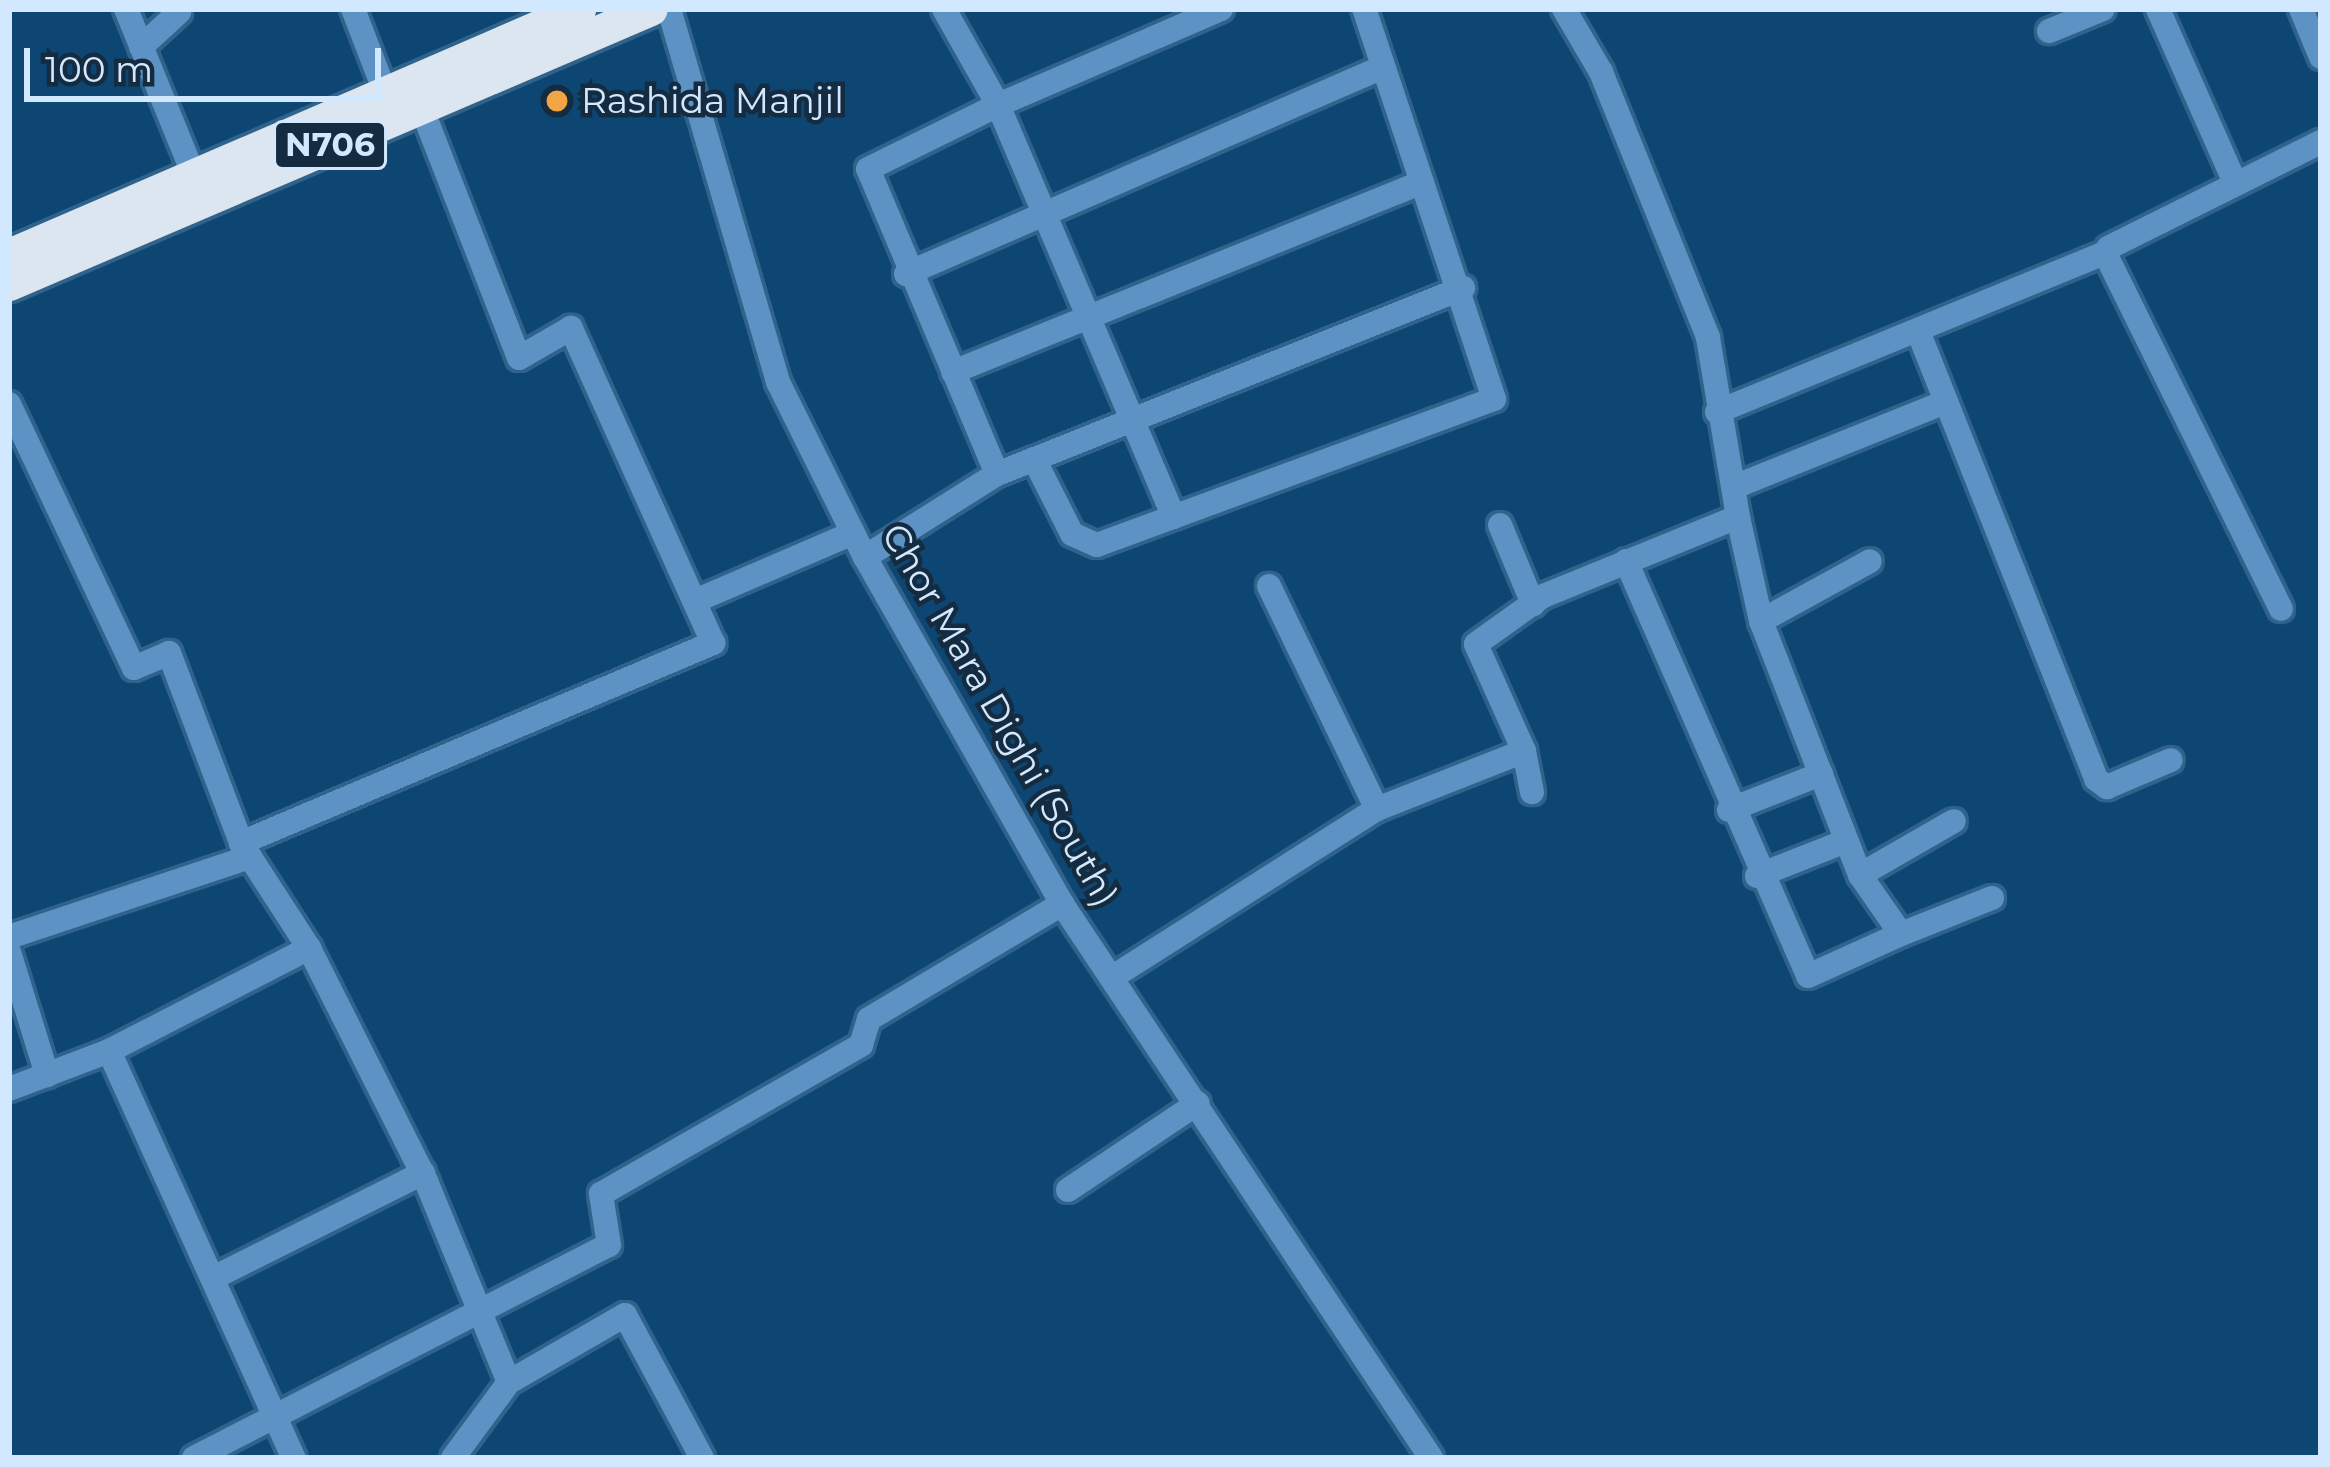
<!DOCTYPE html>
<style>
body{margin:0}
#map{position:relative;width:2330px;height:1467px;overflow:hidden;background:#0d4672;font-family:Montserrat,sans-serif}
div>[style]{position:absolute}
.roads{filter:drop-shadow(3px 0 #30638b) drop-shadow(-3px 0 #30638b) drop-shadow(0 3px #30638b) drop-shadow(0 -3px #30638b)}
.minor>*{height:24px;margin:-12px;padding:0 12px;transform-origin:12px;border-radius:12px;background:#5d92c4}
.trunk>*{height:33px;margin:-16.5px;padding:0 16.5px;transform-origin:16.5px;border-radius:16.5px;background:#dbe6f0}
.dots>*{width:33px;height:33px;translate:-50% -50%;box-sizing:border-box;border:6px solid #152b40;border-radius:50%}
span{translate:-50% -50%;white-space:nowrap;text-align:center;line-height:1.15;-webkit-text-stroke:9px #152b40;paint-order:stroke}
.shield-label span{padding:3px 9px;background:#152b40;border:3px solid;border-radius:9px;-webkit-text-stroke-width:0}
.shield-label{font-size:33px;color:#d2e8fe;font-weight:700}
.poi-label{font-size:36px;color:#d2e8fe}
.left{translate:0 -50%;text-align:left}
.street-label{font-size:36px;color:#d2e8fe}
.frame{position:absolute;inset:0;border:12px solid #d2e8fe;pointer-events:none}
.scale{position:absolute;left:24px;top:48px;width:357px;height:54px;box-sizing:border-box;border:6px solid #d2e8fe;border-top:0;padding-left:15px;font-size:36px;line-height:42px;white-space:nowrap;color:#d2e8fe;-webkit-text-stroke:9px #152b40;paint-order:stroke}
</style>
<div id="map">
<div class="roads">
<div class="minor">
<div style="left:126px;top:9px;width:196px;rotate:67.8deg"></div>
<div style="left:353px;top:9px;width:89px;rotate:68.9deg"></div>
<div style="left:669px;top:9px;width:389px;rotate:73.7deg"></div>
<div style="left:778px;top:382px;width:195px;rotate:63.6deg"></div>
<div style="left:865px;top:557px;width:399px;rotate:60.4deg"></div>
<div style="left:1062px;top:904px;width:666px;rotate:56.33deg"></div>
<div style="left:944px;top:9px;width:110px;rotate:60.6deg"></div>
<div style="left:998px;top:105px;width:243px;rotate:-23.3deg"></div>
<div style="left:2158px;top:9px;width:190px;rotate:66.1deg"></div>
<div style="left:2301px;top:9px;width:52px;rotate:67.4deg"></div>
<div style="left:2049px;top:31px;width:58px;rotate:-22.2deg"></div>
<div style="left:141px;top:47px;width:52px;rotate:-42.6deg"></div>
<div style="left:2108px;top:248px;width:238px;rotate:-26.5deg"></div>
<div style="left:906px;top:274px;width:520px;rotate:-23.46deg"></div>
<div style="left:1918px;top:331px;width:482px;rotate:68.3deg"></div>
<div style="left:2096px;top:779px;width:14px;rotate:36deg"></div>
<div style="left:2107px;top:787px;width:69px;rotate:-22.9deg"></div>
<div style="left:953px;top:372px;width:504px;rotate:-22.03deg"></div>
<div style="left:9px;top:404px;width:292px;rotate:64.7deg"></div>
<div style="left:134px;top:668px;width:38px;rotate:-23deg"></div>
<div style="left:169px;top:653px;width:203px;rotate:69.2deg"></div>
<div style="left:241px;top:843px;width:125px;rotate:57.1deg"></div>
<div style="left:309px;top:948px;width:261px;rotate:63.3deg"></div>
<div style="left:426px;top:1181px;width:217px;rotate:67.6deg"></div>
<div style="left:509px;top:1382px;width:94px;rotate:126.4deg"></div>
<div style="left:1717px;top:412px;width:419px;rotate:-22.3deg"></div>
<div style="left:2105px;top:253px;width:397px;rotate:63.7deg"></div>
<div style="left:1034px;top:459px;width:84px;rotate:63.1deg"></div>
<div style="left:1072px;top:534px;width:27px;rotate:24deg"></div>
<div style="left:1097px;top:545px;width:423px;rotate:-20.2deg"></div>
<div style="left:1494px;top:399px;width:411px;rotate:-108.4deg"></div>
<div style="left:997px;top:474px;width:331px;rotate:-112.9deg"></div>
<div style="left:868px;top:169px;width:145px;rotate:-26.2deg"></div>
<div style="left:998px;top:105px;width:448px;rotate:66.9deg"></div>
<div style="left:1734px;top:487px;width:222px;rotate:-21.9deg"></div>
<div style="left:1738px;top:517px;width:107px;rotate:77.5deg"></div>
<div style="left:1761px;top:621px;width:273px;rotate:68.7deg"></div>
<div style="left:1860px;top:875px;width:72px;rotate:55.2deg"></div>
<div style="left:1901px;top:934px;width:98px;rotate:-21.6deg"></div>
<div style="left:1500px;top:525px;width:86px;rotate:67.3deg"></div>
<div style="left:865px;top:557px;width:156px;rotate:-32.2deg"></div>
<div style="left:997px;top:474px;width:502px;rotate:-21.76deg"></div>
<div style="left:1626px;top:561px;width:453px;rotate:66.3deg"></div>
<div style="left:1808px;top:976px;width:102px;rotate:-24.3deg"></div>
<div style="left:1269px;top:586px;width:248px;rotate:64.2deg"></div>
<div style="left:695px;top:601px;width:172px;rotate:-23.3deg"></div>
<div style="left:1761px;top:621px;width:124px;rotate:-28.8deg"></div>
<div style="left:1524px;top:751px;width:42px;rotate:79deg"></div>
<div style="left:1729px;top:810px;width:99px;rotate:-21.4deg"></div>
<div style="left:241px;top:843px;width:513px;rotate:-22.96deg"></div>
<div style="left:713px;top:643px;width:346px;rotate:-114.3deg"></div>
<div style="left:571px;top:328px;width:60px;rotate:150deg"></div>
<div style="left:519px;top:358px;width:270px;rotate:-111.3deg"></div>
<div style="left:1860px;top:875px;width:108px;rotate:-29.9deg"></div>
<div style="left:1757px;top:876px;width:96px;rotate:-21.5deg"></div>
<div style="left:9px;top:937px;width:254px;rotate:-18.4deg"></div>
<div style="left:9px;top:952px;width:129px;rotate:72.8deg"></div>
<div style="left:1116px;top:975px;width:309px;rotate:-32.5deg"></div>
<div style="left:1377px;top:809px;width:158px;rotate:-21.5deg"></div>
<div style="left:1524px;top:751px;width:117px;rotate:-114.2deg"></div>
<div style="left:1476px;top:644px;width:82px;rotate:-35.6deg"></div>
<div style="left:1543px;top:596px;width:210px;rotate:-22.1deg"></div>
<div style="left:1738px;top:517px;width:182px;rotate:-99.5deg"></div>
<div style="left:1708px;top:337px;width:286px;rotate:-112deg"></div>
<div style="left:1601px;top:72px;width:73px;rotate:-120.4deg"></div>
<div style="left:109px;top:1051px;width:447px;rotate:65.6deg"></div>
<div style="left:9px;top:1089px;width:107px;rotate:-20.8deg"></div>
<div style="left:109px;top:1051px;width:225px;rotate:-27.2deg"></div>
<div style="left:1068px;top:1190px;width:156px;rotate:-33.8deg"></div>
<div style="left:213px;top:1278px;width:235px;rotate:-26.6deg"></div>
<div style="left:509px;top:1382px;width:134px;rotate:-30deg"></div>
<div style="left:625px;top:1315px;width:162px;rotate:61.7deg"></div>
<div style="left:194px;top:1458px;width:466px;rotate:-27.2deg"></div>
<div style="left:609px;top:1245px;width:52px;rotate:-98.9deg"></div>
<div style="left:601px;top:1194px;width:300px;rotate:-29.8deg"></div>
<div style="left:861px;top:1045px;width:27px;rotate:-73deg"></div>
<div style="left:869px;top:1019px;width:225px;rotate:-30.8deg"></div>
</div>
<div class="trunk">
<div style="left:9px;top:255px;width:621px;rotate:-23.34deg"></div>
<div style="left:9px;top:284px;width:698px;rotate:-23.19deg"></div>
</div>
</div>
<div class="dots">
<div style="left:557px;top:101px;background:#f3a443"></div>
</div>
<div class="shield-label">
<span style="left:330px;top:145px">N706</span>
</div>
<div class="poi-label">
<span class="left" style="left:581px;top:101px">Rashida Manjil</span>
</div>
<div class="street-label">
<span style="left:1000px;top:715px;rotate:60deg">Chor Mara Dighi (South)</span>
</div>
<div class="frame"></div>
<div class="scale">100 m</div>
</div>
